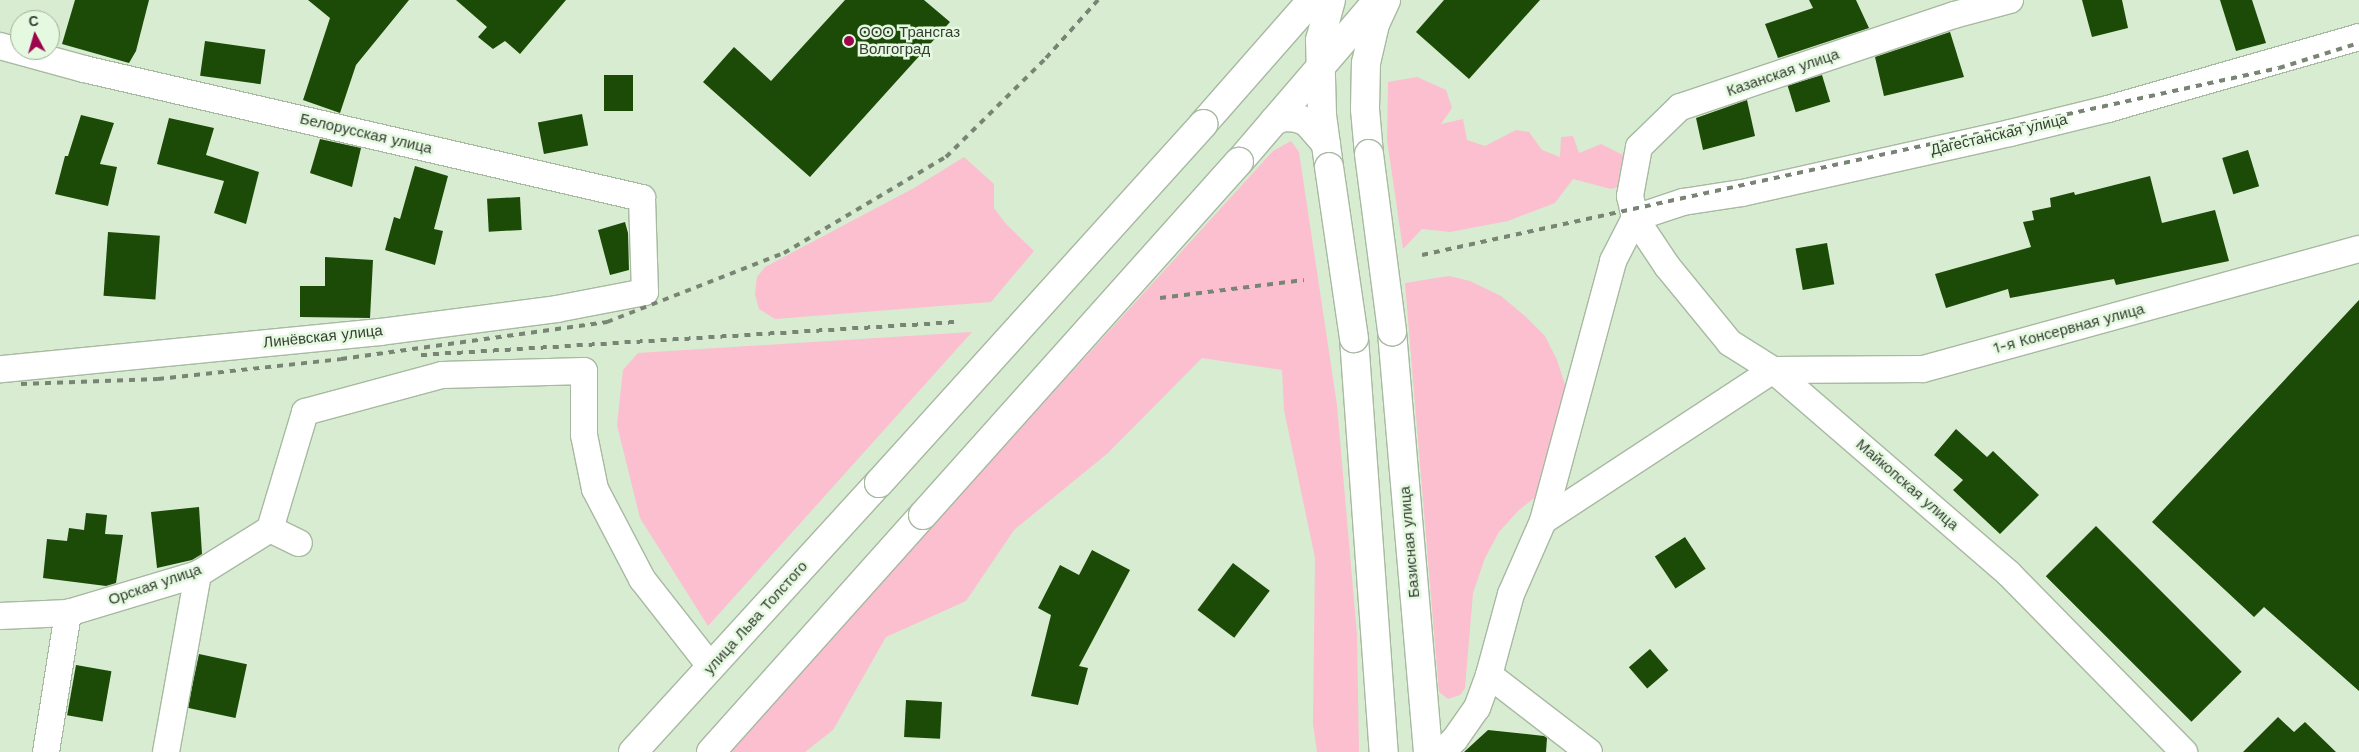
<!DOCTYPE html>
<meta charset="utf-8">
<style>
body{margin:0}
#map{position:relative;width:2359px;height:752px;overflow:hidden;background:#d8ecd2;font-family:"Work Sans",sans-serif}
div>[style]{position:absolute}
.green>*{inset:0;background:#fbbfcf}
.building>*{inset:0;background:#1b4b06;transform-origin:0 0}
.roads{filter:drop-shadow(1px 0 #a7b9a1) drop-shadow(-1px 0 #a7b9a1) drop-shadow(0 1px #a7b9a1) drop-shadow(0 -1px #a7b9a1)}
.street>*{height:26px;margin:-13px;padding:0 13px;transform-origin:13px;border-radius:13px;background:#fff}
.secondary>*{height:28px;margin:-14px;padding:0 14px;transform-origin:14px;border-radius:14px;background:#fff}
.primary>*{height:28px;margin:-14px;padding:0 14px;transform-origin:14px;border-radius:14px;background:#fff}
.rail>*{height:4px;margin-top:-2px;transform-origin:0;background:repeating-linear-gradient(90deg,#788574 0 6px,transparent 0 12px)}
.bridges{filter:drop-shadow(1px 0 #a7b9a1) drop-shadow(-1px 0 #a7b9a1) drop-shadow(0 1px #a7b9a1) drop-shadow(0 -1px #a7b9a1)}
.secondary-bridge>*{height:28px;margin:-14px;padding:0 14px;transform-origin:14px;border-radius:14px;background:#fff}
.primary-bridge>*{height:28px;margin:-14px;padding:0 14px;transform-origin:14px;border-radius:14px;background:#fff}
.dots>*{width:14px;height:14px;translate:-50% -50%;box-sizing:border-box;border:2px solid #e5f9e0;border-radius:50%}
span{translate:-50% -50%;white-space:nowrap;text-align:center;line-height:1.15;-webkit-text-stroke:5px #e5f9e0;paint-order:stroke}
.poi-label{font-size:15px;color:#363e34}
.left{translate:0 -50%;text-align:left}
.street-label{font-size:15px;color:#363e34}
.north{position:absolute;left:10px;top:10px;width:50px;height:50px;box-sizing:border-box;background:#e5f9e0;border:1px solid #9fae9b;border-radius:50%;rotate:354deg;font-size:14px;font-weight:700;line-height:20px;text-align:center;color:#363e34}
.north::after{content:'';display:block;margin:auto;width:18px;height:22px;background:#9d044e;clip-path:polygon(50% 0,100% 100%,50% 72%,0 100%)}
</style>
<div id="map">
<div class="green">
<div style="clip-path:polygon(1417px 77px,1446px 90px,1452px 108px,1441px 124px,1463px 119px,1467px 140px,1485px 146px,1516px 130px,1529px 132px,1542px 150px,1560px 157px,1561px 137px,1573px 136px,1579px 153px,1601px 144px,1627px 157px,1625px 185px,1611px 189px,1573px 179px,1555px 203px,1508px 221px,1450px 232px,1422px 229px,1403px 249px,1387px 140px,1388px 82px)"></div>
<div style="clip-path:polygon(1291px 141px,1299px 152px,1337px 405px,1357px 635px,1359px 752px,1317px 752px,1313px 724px,1315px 558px,1284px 410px,1282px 370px,1202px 358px,1108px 453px,1014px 530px,966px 601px,886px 637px,833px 730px,805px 752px,726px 752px,1273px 151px)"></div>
<div style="clip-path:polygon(964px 157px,994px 184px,994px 208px,1006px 224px,1034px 251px,991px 302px,775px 319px,759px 309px,755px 295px,757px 277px,765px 267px,914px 188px)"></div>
<div style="clip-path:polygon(1449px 276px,1470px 281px,1501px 296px,1526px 317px,1545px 336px,1557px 360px,1565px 385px,1539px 494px,1519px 510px,1499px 532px,1485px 558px,1473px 593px,1465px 688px,1460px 695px,1448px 699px,1439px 692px,1405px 283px)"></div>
<div style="clip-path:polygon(972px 332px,708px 626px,640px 518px,617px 425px,623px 370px,638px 353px)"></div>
</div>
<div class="building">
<div style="clip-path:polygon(75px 0,149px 0,136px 51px,129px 63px,62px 44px)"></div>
<div style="clip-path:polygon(308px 0,409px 0,356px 65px,340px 113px,303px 100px,330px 18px)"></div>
<div style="clip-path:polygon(456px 0,566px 0,520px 54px,505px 41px,493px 49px,478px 37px,487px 27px)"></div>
<div style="clip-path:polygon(845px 0,924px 0,950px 22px,810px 177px,703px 82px,734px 47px,771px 81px)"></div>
<div style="clip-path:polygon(1444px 0,1540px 0,1469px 79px,1416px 32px)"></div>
<div style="clip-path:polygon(1809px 0,1856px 0,1869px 28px,1778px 58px,1765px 24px,1813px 8px)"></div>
<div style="clip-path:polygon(2082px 0,2122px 0,2128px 28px,2092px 37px)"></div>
<div style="clip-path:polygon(2220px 0,2252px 0,2266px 43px,2236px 51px)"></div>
<div style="clip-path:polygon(1950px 32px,1964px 77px,1884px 96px,1875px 57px)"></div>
<div style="left:205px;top:41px;width:61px;height:35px;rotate:8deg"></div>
<div style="left:604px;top:75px;width:29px;height:36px"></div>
<div style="left:1822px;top:75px;width:28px;height:36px;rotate:73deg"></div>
<div style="clip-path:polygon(1747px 100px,1755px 136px,1703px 150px,1696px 118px)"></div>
<div style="left:582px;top:114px;width:32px;height:45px;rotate:79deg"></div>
<div style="clip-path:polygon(81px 115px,114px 123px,100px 164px,117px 167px,108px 206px,55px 194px,65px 156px,68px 156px)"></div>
<div style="clip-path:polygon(169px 118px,214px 128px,206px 155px,259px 172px,246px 224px,214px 213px,224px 181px,157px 164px)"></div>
<div style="clip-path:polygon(320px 139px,361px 148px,352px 187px,310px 173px)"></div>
<div style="left:2248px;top:150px;width:38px;height:27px;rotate:73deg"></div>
<div style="clip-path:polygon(415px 166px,448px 176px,434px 229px,443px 231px,435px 265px,385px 250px,394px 217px,400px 219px)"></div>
<div style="clip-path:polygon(2150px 176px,2162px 223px,2215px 210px,2229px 261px,2116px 285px,2114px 279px,2010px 298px,2008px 289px,1946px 308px,1935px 274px,2031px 247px,2023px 222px,2034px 220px,2032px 211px,2051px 207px,2050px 198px,2074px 192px,2075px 195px)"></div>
<div style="left:520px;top:197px;width:33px;height:33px;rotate:87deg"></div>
<div style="clip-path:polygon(625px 222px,628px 233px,629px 270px,610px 275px,598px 230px)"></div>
<div style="left:108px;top:232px;width:52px;height:64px;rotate:4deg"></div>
<div style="left:1827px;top:243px;width:42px;height:32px;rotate:80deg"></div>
<div style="clip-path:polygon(325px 257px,373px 260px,370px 318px,300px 317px,300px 286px,325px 286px)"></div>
<div style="clip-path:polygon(2359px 300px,2359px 691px,2264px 607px,2254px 617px,2152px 522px)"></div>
<div style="clip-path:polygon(1956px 429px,1987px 457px,1993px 451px,2039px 495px,2000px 534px,1953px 490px,1963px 480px,1934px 455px)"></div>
<div style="clip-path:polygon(199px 507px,202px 554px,192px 560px,157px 568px,151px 512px)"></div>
<div style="clip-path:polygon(86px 513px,107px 515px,105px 534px,123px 535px,116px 583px,106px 586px,43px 578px,47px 539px,67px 541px,69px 528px,84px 530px)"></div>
<div style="left:2096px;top:526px;width:206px;height:71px;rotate:45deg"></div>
<div style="left:1685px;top:537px;width:38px;height:36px;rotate:57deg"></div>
<div style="clip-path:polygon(1092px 550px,1130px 570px,1079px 666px,1088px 668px,1078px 705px,1031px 696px,1051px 615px,1038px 608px,1060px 565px,1079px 575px)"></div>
<div style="left:1233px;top:563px;width:46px;height:59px;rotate:37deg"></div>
<div style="left:1650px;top:649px;width:28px;height:28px;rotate:49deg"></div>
<div style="left:199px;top:654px;width:49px;height:55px;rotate:12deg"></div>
<div style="left:76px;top:665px;width:36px;height:51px;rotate:10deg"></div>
<div style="left:906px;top:700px;width:36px;height:37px;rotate:3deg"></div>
<div style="clip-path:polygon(2278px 717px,2294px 732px,2305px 722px,2336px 752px,2243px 752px)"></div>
<div style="clip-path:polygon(1488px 730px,1544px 736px,1547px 738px,1546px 752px,1464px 752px)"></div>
</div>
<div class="roads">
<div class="street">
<div style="left:2010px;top:0;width:58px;rotate:165deg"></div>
<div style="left:1954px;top:15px;width:289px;rotate:161.4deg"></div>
<div style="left:1680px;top:107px;width:57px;rotate:135.7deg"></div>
<div style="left:1639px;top:147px;width:50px;rotate:100.4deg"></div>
<div style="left:1630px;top:196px;width:13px;rotate:77deg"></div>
<div style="left:1633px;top:209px;width:9px;rotate:77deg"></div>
<div style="left:1635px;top:218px;width:58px;rotate:56.3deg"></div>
<div style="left:1667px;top:266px;width:99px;rotate:50.7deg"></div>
<div style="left:1730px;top:343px;width:51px;rotate:32.1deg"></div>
<div style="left:1773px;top:370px;width:312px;rotate:40.8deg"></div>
<div style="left:2009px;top:574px;width:250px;rotate:45.5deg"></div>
<div style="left:0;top:46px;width:87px;rotate:15.3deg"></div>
<div style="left:84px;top:69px;width:573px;rotate:13.02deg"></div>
<div style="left:642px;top:198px;width:94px;rotate:88.2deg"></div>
<div style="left:645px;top:292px;width:90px;rotate:169.1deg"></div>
<div style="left:557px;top:309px;width:178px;rotate:172.6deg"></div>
<div style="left:380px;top:332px;width:382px;rotate:174.4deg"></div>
<div style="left:1635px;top:218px;width:51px;rotate:-18.4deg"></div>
<div style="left:1683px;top:202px;width:60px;rotate:-8.7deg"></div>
<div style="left:1742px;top:193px;width:275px;rotate:-12.6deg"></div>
<div style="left:2010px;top:133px;width:101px;rotate:-13.8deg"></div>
<div style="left:2108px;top:109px;width:261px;rotate:-16deg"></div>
<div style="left:1543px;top:521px;width:275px;rotate:-33.3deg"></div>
<div style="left:1773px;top:370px;width:150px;rotate:-0.4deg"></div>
<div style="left:1923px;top:369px;width:452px;rotate:-15.4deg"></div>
<div style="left:270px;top:529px;width:122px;rotate:-73.3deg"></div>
<div style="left:305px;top:412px;width:142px;rotate:-15.1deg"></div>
<div style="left:442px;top:375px;width:142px;rotate:-1.6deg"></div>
<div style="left:584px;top:371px;width:64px;rotate:90deg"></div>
<div style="left:584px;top:435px;width:55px;rotate:78.5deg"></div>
<div style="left:595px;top:489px;width:102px;rotate:62.4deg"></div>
<div style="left:642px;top:579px;width:112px;rotate:51.9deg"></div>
<div style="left:0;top:616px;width:68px;rotate:-2.5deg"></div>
<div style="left:68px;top:613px;width:136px;rotate:-16.7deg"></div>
<div style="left:198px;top:574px;width:85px;rotate:-32deg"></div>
<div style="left:270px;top:529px;width:32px;rotate:26deg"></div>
<div style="left:1489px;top:675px;width:126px;rotate:37.6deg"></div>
<div style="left:46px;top:752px;width:141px;rotate:-81deg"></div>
<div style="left:166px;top:752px;width:181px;rotate:-79.8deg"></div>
<div style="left:1442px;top:752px;width:18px;rotate:-45deg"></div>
<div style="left:1455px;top:739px;width:38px;rotate:-55deg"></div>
<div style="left:1477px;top:708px;width:35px;rotate:-70deg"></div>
<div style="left:1489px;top:675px;width:84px;rotate:-74.8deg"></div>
<div style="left:1511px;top:594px;width:80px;rotate:-66.3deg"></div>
<div style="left:1543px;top:521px;width:269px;rotate:-74.9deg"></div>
<div style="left:1613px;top:261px;width:48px;rotate:-62.9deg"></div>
</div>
<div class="secondary">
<div style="left:1274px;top:121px;width:11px;rotate:-22deg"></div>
<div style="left:1284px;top:117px;width:13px;rotate:4deg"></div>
<div style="left:1297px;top:118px;width:11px;rotate:22deg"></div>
<div style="left:1307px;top:122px;width:29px;rotate:49deg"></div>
<div style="left:1369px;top:154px;width:45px;rotate:-95.1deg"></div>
<div style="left:1365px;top:109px;width:46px;rotate:-88.8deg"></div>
<div style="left:1366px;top:63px;width:40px;rotate:-77deg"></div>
<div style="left:1375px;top:24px;width:26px;rotate:-65deg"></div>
<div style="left:1329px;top:167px;width:52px;rotate:-97.7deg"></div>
<div style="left:1322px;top:115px;width:75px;rotate:-91.5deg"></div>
<div style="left:1320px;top:40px;width:41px;rotate:-74.6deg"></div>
<div style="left:1392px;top:332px;width:422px;rotate:85.1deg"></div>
<div style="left:1354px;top:338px;width:415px;rotate:85.9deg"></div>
</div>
<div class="primary">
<div style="left:1203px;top:124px;width:165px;rotate:-48.7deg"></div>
<div style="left:1239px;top:162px;width:213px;rotate:-49.4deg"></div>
<div style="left:633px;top:752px;width:365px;rotate:-47.6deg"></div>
<div style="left:711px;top:752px;width:318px;rotate:-48.2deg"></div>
</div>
</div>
<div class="rail">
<div style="left:1422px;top:255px;width:877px;rotate:-12.31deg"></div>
<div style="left:2279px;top:68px;width:84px;rotate:-17.4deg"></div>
<div style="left:1160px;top:298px;width:145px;rotate:-7.1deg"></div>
<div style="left:421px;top:355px;width:537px;rotate:-3.52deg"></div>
<div style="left:21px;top:384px;width:137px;rotate:-2.1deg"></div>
<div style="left:158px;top:379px;width:184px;rotate:-6.2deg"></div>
<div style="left:341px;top:359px;width:269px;rotate:-7.9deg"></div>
<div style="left:607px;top:322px;width:190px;rotate:-21.3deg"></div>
<div style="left:784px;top:253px;width:188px;rotate:-30.7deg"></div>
<div style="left:946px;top:157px;width:141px;rotate:-44.7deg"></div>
<div style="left:1046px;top:58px;width:78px;rotate:-48.1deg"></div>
</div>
<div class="bridges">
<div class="secondary-bridge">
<div style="left:1369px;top:154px;width:179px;rotate:82.6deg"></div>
<div style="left:1329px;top:167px;width:173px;rotate:81.7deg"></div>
</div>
<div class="primary-bridge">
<div style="left:879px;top:483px;width:484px;rotate:-47.9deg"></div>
<div style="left:923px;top:515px;width:474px;rotate:-48.2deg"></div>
</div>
</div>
<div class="dots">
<div style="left:849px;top:41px;background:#9d044e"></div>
</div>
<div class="poi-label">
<span class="left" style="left:859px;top:41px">ООО Трансгаз<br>Волгоград</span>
</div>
<div class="street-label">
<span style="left:1783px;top:73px;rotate:-19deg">Казанская улица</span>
<span style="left:366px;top:134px;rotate:13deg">Белорусская улица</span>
<span style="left:1999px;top:135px;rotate:-13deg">Дагестанская улица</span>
<span style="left:2069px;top:329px;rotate:-15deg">1-я Консервная улица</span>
<span style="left:323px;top:337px;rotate:-6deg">Линёвская улица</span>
<span style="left:1907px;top:485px;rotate:41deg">Майкопская улица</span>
<span style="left:1410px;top:542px;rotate:-95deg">Базисная улица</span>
<span style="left:155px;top:585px;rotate:-19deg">Орская улица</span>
<span style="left:756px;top:618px;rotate:-48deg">улица Льва Толстого</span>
</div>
<div class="north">С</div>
</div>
